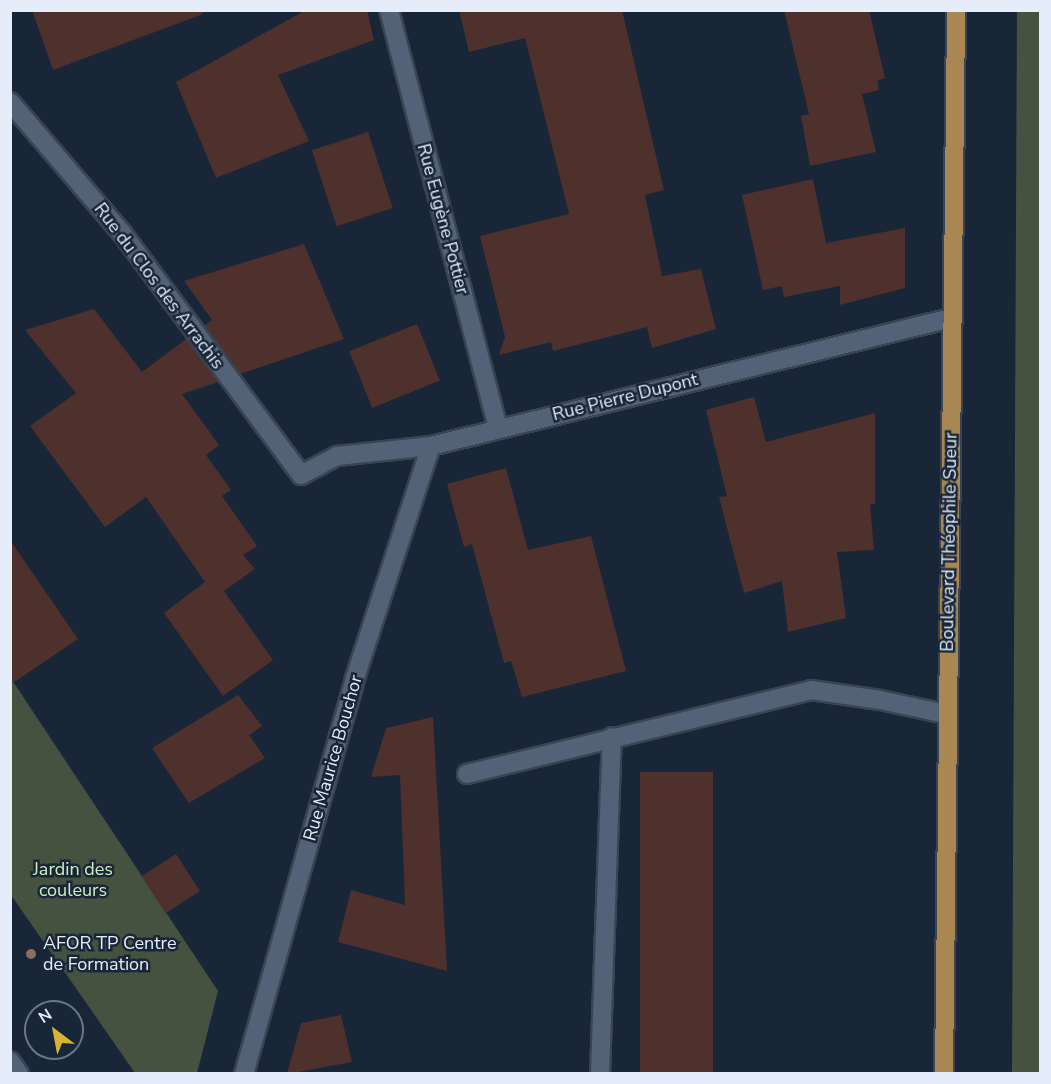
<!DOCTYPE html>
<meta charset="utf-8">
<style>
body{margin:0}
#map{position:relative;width:1051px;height:1084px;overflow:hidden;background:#192638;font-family:"Nunito Sans",sans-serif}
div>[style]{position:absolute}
.green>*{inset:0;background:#465240}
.building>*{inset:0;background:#4e302c;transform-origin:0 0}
.roads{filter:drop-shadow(2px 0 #3a4453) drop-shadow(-2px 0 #3a4453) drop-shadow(0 2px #3a4453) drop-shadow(0 -2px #3a4453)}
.minor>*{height:18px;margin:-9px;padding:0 9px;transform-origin:9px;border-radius:9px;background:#546277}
.major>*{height:18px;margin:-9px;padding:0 9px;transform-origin:9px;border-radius:9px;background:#a88752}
.dots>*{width:16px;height:16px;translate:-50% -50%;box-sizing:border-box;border:3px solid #192638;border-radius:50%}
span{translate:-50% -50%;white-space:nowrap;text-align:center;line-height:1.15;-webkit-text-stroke:5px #192638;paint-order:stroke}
.street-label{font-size:18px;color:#e4edf9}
.park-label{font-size:18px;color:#cdefbe}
.poi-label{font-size:18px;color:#e4edf9}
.left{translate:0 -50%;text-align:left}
.frame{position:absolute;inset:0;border:12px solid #e4edf9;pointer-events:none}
.north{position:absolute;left:24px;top:1000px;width:60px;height:60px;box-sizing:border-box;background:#192638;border:2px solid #6a7685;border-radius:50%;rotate:328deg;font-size:16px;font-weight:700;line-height:24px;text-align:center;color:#e4edf9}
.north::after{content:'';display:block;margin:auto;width:21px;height:27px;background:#d9b334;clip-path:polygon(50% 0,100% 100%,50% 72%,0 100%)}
</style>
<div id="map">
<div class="green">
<div style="clip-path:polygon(1040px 10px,1040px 1073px,1012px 1074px,1017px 11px)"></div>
<div style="clip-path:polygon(10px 677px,218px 991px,197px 1073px,135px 1073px,11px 895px)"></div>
</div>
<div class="building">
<div style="clip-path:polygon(32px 10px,202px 10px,203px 14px,53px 70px)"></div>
<div style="clip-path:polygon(306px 10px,367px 10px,374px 40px,278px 75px,309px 141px,216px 178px,176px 82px)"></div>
<div style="clip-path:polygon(459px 10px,622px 10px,664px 190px,645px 195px,662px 276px,701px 269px,716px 329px,652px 348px,647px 327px,553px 351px,551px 342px,499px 355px,505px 337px,480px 236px,569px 214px,525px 38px,469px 52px)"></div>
<div style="clip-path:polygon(784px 10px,869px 10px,885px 78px,877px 81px,879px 90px,862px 94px,876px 152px,810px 166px,801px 116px,809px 114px)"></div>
<div style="left:368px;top:132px;width:80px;height:59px;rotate:72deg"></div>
<div style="clip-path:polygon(813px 179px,826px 243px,905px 228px,905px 288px,840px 305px,840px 286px,784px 297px,782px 286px,763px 290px,742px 195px)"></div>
<div style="clip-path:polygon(304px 244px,344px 339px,240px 374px,204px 326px,212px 320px,184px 281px)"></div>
<div style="clip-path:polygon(94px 309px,142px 372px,186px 339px,218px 382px,182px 394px,219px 445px,206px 455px,231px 490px,222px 496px,257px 546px,243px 555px,255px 569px,224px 591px,273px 660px,223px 696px,164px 613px,205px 582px,146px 497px,105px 527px,30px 426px,76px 393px,25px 330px)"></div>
<div style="left:417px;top:324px;width:61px;height:73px;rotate:68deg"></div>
<div style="clip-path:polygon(754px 397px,766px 442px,875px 413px,875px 504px,870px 504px,874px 550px,837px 552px,846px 618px,788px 632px,782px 581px,744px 593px,719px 497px,727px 496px,706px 410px)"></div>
<div style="clip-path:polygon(506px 468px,528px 550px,591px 536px,626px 671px,522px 697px,511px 661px,504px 663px,472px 544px,464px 547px,447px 484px)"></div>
<div style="clip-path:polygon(10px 540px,78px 639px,10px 685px)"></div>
<div style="clip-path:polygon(238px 695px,262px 726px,249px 735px,265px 758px,189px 803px,152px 748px)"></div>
<div style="clip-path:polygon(433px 717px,447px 971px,338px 942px,351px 890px,405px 905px,400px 775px,371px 777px,386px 728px)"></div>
<div style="left:640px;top:772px;width:73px;height:302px"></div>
<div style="left:176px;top:854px;width:44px;height:41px;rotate:57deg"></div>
<div style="clip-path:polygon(341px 1015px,352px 1062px,287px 1074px,301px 1023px)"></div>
</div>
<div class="roads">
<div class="minor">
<div style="left:389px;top:10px;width:432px;rotate:75.4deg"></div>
<div style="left:10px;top:102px;width:172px;rotate:49.5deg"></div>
<div style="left:122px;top:233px;width:301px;rotate:53.5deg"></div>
<div style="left:301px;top:475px;width:41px;rotate:-27.8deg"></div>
<div style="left:337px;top:456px;width:95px;rotate:-6.1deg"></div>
<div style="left:431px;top:446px;width:536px;rotate:-13.83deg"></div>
<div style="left:467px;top:774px;width:354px;rotate:-13.7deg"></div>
<div style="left:811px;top:690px;width:70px;rotate:8.2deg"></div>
<div style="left:880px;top:700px;width:67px;rotate:12deg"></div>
<div style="left:10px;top:1061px;width:16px;rotate:55deg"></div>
<div style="left:244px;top:1074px;width:411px;rotate:-74.3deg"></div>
<div style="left:355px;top:678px;width:244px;rotate:-71.9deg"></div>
<div style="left:600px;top:1074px;width:337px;rotate:-88deg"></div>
</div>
<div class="major">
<div style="left:944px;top:1074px;width:1064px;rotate:-89.35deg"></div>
</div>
</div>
<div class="dots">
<div style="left:31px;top:954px;background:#8d6e63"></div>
</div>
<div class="street-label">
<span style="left:443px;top:219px;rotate:75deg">Rue Eugène Pottier</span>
<span style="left:159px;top:286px;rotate:53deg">Rue du Clos des Arrachis</span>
<span style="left:625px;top:397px;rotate:-14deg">Rue Pierre Dupont</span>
<span style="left:949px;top:542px;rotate:-89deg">Boulevard Théophile Sueur</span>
<span style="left:333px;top:758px;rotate:-74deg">Rue Maurice Bouchor</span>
</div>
<div class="park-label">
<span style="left:73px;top:880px">Jardin des<br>couleurs</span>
</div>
<div class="poi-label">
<span class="left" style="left:43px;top:954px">AFOR TP Centre<br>de Formation</span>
</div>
<div class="frame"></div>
<div class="north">N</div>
</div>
